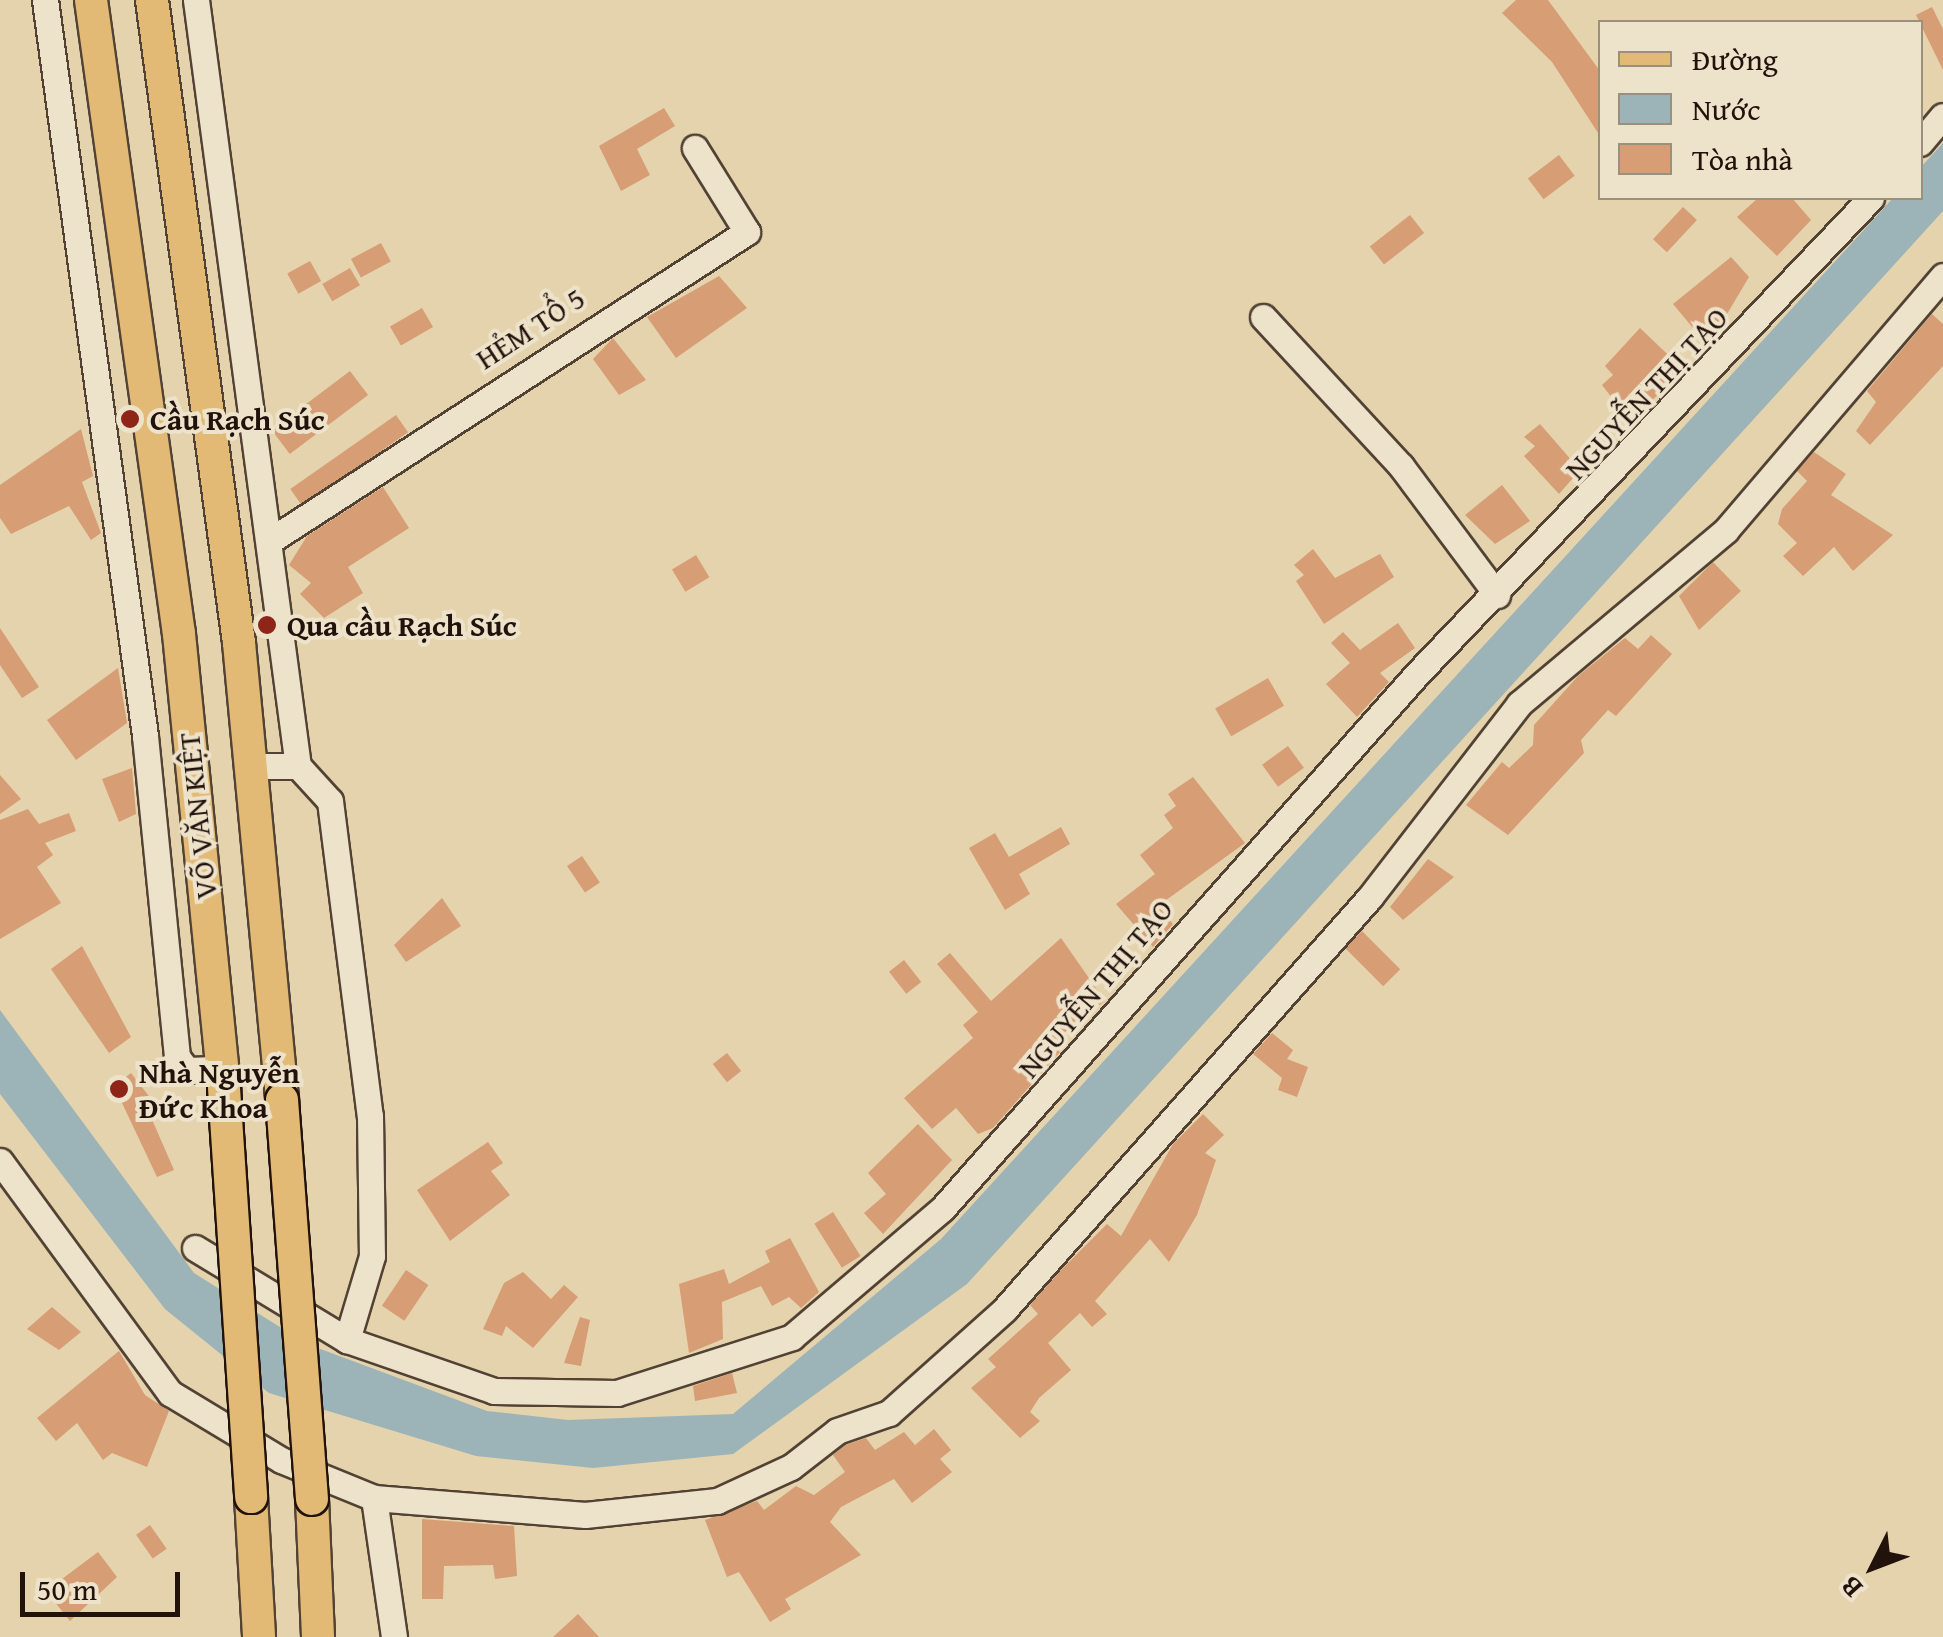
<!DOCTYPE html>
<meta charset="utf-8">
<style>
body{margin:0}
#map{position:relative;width:1943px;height:1637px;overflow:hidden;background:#e4d3ad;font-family:"Gentium Book Plus",serif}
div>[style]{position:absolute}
.water>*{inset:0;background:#9cb4b7}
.building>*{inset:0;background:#d79d75;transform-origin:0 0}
.roads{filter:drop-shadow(2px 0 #524234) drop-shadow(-2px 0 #524234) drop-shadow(0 2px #524234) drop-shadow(0 -2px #524234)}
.minor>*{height:25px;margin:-12.5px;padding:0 12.5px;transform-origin:12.5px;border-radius:12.5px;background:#ede2ca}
.major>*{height:32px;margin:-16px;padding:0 16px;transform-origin:16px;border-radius:16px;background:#e2ba76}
.bridges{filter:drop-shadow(2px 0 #21120b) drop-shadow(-2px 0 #21120b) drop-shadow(0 2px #21120b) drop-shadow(0 -2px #21120b)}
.major-bridge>*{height:32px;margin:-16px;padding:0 16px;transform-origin:16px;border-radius:16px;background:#e2ba76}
.dots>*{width:28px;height:28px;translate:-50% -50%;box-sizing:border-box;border:5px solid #ede2ca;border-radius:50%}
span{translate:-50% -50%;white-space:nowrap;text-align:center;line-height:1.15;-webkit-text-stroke:8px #ede2ca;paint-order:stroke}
.street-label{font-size:30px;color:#21120b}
.poi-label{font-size:30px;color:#21120b;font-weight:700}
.left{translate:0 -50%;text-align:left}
.legend{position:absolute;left:1598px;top:20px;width:325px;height:180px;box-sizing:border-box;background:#ede2ca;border:2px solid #9b8f7e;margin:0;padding:12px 18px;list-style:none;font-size:30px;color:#21120b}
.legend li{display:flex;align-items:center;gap:20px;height:50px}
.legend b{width:50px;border:2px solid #9b8f7e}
.north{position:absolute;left:1823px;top:1517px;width:100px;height:100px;-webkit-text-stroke:8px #ede2ca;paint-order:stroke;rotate:228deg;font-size:28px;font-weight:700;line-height:40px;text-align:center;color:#21120b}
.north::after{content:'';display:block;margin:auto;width:35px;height:45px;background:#21120b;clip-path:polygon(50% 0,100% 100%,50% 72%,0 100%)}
.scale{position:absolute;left:20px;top:1572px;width:160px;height:45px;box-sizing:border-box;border:5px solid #21120b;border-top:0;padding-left:12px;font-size:30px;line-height:35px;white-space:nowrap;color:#21120b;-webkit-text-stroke:8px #ede2ca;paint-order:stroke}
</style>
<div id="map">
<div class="water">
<div style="clip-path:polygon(1943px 143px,1943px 211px,967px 1284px,733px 1454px,593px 1468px,476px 1456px,269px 1393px,165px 1309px,0 1094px,0 1010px,194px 1273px,307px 1344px,487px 1411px,568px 1420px,733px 1414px,941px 1239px,1893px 198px,1920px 198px,1921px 167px)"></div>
</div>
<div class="building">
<div style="clip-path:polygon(1516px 0,1548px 0,1600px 71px,1600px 136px,1552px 62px,1502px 13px)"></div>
<div style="clip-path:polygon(1932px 7px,1943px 29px,1943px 70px,1916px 15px)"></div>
<div style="clip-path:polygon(664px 108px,675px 126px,637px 149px,650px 175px,621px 191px,599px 146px)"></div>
<div style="left:1559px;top:155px;width:26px;height:39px;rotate:53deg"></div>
<div style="clip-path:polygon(1758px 198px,1792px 198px,1811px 220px,1777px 256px,1737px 217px)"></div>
<div style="left:1683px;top:207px;width:19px;height:44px;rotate:43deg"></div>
<div style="left:1410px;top:215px;width:23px;height:51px;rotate:52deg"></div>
<div style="left:381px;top:243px;width:21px;height:34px;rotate:62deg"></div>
<div style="clip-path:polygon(1731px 257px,1749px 277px,1708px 346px,1673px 304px)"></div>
<div style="left:310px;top:261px;width:23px;height:26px;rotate:61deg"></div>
<div style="left:350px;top:268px;width:20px;height:32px;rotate:60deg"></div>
<div style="clip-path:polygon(719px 276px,747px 308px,676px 358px,647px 317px)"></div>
<div style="left:422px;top:308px;width:22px;height:37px;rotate:60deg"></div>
<div style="clip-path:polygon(1932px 314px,1943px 324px,1943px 366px,1870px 445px,1856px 431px,1876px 402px,1867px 391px)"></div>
<div style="clip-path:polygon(1640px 328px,1684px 370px,1630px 421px,1602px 385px,1613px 375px,1605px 366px)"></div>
<div style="clip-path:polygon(613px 338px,646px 380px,619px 395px,593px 359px)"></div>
<div style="left:350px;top:371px;width:30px;height:98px;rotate:53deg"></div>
<div style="left:396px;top:415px;width:21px;height:129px;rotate:55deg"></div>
<div style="clip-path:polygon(1540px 424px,1580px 470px,1559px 494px,1524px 456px,1535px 446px,1524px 437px)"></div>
<div style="clip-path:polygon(81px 429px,93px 476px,82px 482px,101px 533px,91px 540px,69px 506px,11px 534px,0 518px,0 485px)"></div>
<div style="clip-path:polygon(1814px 452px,1846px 474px,1831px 495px,1893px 535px,1853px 571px,1834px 547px,1803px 576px,1783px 556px,1797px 543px,1778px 524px,1782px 509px,1807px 481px,1797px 471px)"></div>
<div style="clip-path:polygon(1502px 485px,1530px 521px,1495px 544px,1465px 515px)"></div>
<div style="clip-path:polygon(383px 487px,409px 528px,348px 567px,363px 593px,324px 618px,300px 594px,311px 583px,289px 565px,307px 536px)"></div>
<div style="clip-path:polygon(1313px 549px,1335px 578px,1380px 554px,1394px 577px,1324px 624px,1296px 581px,1304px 575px,1294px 565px)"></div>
<div style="left:696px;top:555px;width:26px;height:28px;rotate:59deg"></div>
<div style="clip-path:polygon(1713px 562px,1741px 591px,1699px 630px,1679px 596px)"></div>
<div style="clip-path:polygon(1398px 623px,1415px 648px,1380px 673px,1389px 682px,1357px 717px,1326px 684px,1350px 663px,1331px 643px,1343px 632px,1360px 650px)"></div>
<div style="clip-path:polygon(0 628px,39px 687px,22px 698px,0 665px)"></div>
<div style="clip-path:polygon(1651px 635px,1672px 654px,1616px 716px,1608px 710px,1581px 740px,1584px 753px,1508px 835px,1466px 805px,1502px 762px,1509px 768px,1533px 745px,1534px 725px,1578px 676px,1625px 638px,1638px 649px)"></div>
<div style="clip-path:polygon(118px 668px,127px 723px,76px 760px,47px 720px)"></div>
<div style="left:1268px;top:678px;width:32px;height:61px;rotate:60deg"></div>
<div style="left:1288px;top:746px;width:27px;height:32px;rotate:54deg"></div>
<div style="clip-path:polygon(132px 768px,136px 814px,119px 822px,102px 779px)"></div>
<div style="clip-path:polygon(0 775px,21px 799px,0 814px)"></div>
<div style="clip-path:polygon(1193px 777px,1245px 843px,1158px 906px,1173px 924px,1153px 947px,1116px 904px,1155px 874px,1140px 855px,1173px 828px,1164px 815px,1176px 806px,1168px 794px)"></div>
<div style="clip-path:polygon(28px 809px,39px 824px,69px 813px,76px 831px,45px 843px,53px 855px,37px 867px,61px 903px,0 939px,0 820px)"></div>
<div style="clip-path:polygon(1061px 827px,1070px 844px,1019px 874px,1030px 894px,1005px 910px,969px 848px,995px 833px,1009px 857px)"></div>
<div style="left:582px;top:856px;width:32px;height:18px;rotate:56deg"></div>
<div style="clip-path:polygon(1428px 859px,1454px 877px,1403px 920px,1390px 907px)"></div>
<div style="clip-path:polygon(442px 898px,461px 926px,406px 962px,394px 945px)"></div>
<div style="left:1362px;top:931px;width:54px;height:24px;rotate:45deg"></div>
<div style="clip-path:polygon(1061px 938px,1105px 1001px,1052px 1042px,1060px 1052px,993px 1128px,978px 1134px,956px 1108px,932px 1129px,904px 1098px,973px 1038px,963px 1025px,978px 1012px,937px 964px,950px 953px,991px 1001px)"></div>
<div style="clip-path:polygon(82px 946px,131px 1037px,109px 1053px,51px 969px)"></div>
<div style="left:904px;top:960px;width:28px;height:19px;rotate:52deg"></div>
<div style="clip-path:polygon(1272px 1033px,1293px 1050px,1287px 1059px,1308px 1067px,1297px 1097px,1278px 1090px,1282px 1078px,1253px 1054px)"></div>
<div style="left:727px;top:1053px;width:23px;height:18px;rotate:52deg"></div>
<div style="clip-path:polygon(131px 1073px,155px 1104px,147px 1108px,174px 1170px,157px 1177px,114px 1086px)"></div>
<div style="clip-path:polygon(1203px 1114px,1224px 1135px,1205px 1153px,1216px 1160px,1197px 1215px,1169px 1262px,1150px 1239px,1095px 1301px,1107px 1314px,1092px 1327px,1080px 1313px,1048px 1343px,1071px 1370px,1039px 1398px,1030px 1412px,1040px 1421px,1020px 1438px,971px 1388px,996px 1367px,988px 1359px,1038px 1314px,1030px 1305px,1062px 1269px,1107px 1224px,1121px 1236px,1173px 1144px)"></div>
<div style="clip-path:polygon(918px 1124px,952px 1160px,883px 1234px,864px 1213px,886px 1194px,868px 1173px)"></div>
<div style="clip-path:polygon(488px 1142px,503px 1163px,491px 1171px,510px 1195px,450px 1241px,417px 1190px)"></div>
<div style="left:833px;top:1212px;width:52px;height:22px;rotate:58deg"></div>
<div style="clip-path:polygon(790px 1238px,819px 1292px,801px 1308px,789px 1297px,772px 1306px,761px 1286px,722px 1302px,723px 1339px,689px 1353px,679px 1284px,724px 1269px,729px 1284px,770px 1262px,765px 1251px)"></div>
<div style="left:406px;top:1270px;width:27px;height:43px;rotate:34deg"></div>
<div style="clip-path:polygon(523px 1272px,551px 1299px,564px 1285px,578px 1297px,533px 1348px,506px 1326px,502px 1336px,483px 1329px,504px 1283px)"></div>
<div style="clip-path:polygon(52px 1307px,81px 1332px,59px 1350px,27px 1329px)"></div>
<div style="clip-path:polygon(580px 1317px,590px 1320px,581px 1366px,564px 1363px)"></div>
<div style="clip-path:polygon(119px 1351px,145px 1395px,169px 1411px,147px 1467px,112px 1453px,103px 1460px,77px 1423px,56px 1441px,37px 1418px)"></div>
<div style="clip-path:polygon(732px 1373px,737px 1393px,695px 1401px,693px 1386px)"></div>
<div style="clip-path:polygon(934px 1429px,951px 1450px,940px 1459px,952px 1472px,912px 1503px,894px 1479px,841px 1507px,830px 1522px,861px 1555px,785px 1599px,791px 1609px,770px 1622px,739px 1572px,727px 1577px,705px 1520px,757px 1501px,764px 1510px,796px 1486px,814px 1495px,845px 1472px,833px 1455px,845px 1445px,866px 1438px,875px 1450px,904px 1432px,915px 1445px)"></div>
<div style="clip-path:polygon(422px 1519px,514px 1526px,517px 1576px,495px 1579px,493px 1565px,444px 1566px,443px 1599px,422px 1599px)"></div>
<div style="left:150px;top:1525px;width:29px;height:17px;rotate:55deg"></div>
<div style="clip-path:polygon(98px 1552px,117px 1577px,70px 1621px,46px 1591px)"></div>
<div style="clip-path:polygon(578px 1614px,599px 1637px,553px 1637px)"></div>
</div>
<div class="roads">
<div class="minor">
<div style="left:45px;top:0;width:743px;rotate:82.26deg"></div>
<div style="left:145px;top:736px;width:323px;rotate:84.3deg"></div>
<div style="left:177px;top:1057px;width:16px;rotate:52deg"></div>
<div style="left:187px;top:1070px;width:35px;rotate:-2deg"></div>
<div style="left:196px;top:0;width:773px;rotate:82.42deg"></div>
<div style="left:1920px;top:143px;width:35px;rotate:-50deg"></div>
<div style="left:1263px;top:317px;width:203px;rotate:47.2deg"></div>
<div style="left:1401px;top:466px;width:161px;rotate:53.3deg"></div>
<div style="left:271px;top:540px;width:567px;rotate:-32.91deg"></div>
<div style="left:747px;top:232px;width:99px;rotate:-121.8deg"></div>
<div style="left:252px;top:766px;width:46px"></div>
<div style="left:298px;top:766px;width:47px;rotate:47.6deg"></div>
<div style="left:330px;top:801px;width:318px;rotate:82.8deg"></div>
<div style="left:370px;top:1116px;width:140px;rotate:89.2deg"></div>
<div style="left:372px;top:1256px;width:88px;rotate:106.6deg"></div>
<div style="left:0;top:1161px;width:288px;rotate:53.8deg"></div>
<div style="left:170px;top:1393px;width:130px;rotate:31.1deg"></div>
<div style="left:281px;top:1460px;width:100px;rotate:22.2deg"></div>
<div style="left:374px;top:1498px;width:212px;rotate:4.6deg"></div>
<div style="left:585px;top:1515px;width:133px;rotate:-6.1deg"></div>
<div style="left:717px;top:1501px;width:81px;rotate:-24.7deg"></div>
<div style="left:791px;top:1467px;width:58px;rotate:-38deg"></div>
<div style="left:837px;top:1431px;width:55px;rotate:-19.1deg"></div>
<div style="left:889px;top:1413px;width:154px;rotate:-41.8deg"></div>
<div style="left:1004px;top:1310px;width:552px;rotate:-48.45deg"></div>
<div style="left:1370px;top:897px;width:244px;rotate:-52.3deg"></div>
<div style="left:1519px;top:704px;width:270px;rotate:-40deg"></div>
<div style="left:1726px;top:530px;width:334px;rotate:-49.5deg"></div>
<div style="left:195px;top:1248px;width:178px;rotate:31.2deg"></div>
<div style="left:347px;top:1340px;width:156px;rotate:19.1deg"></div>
<div style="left:494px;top:1391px;width:123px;rotate:0.9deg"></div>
<div style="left:617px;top:1393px;width:184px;rotate:-17.7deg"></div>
<div style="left:792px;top:1337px;width:197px;rotate:-40.5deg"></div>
<div style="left:942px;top:1209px;width:715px;rotate:-48.4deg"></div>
<div style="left:1417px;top:674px;width:658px;rotate:-46.36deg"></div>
<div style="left:374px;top:1498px;width:140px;rotate:81.8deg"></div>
</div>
<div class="major">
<div style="left:91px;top:0;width:640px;rotate:82.1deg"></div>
<div style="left:179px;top:634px;width:456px;rotate:84.3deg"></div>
<div style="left:152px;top:0;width:649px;rotate:82.29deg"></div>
<div style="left:239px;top:643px;width:459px;rotate:84.6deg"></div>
<div style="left:251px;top:1497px;width:140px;rotate:86.7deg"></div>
<div style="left:312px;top:1499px;width:138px;rotate:87.5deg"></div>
</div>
</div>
<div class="bridges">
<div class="major-bridge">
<div style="left:224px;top:1088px;width:410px;rotate:86.2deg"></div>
<div style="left:282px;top:1100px;width:400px;rotate:85.7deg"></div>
</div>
</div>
<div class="dots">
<div style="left:130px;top:419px;background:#8f2418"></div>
<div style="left:267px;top:625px;background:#8f2418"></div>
<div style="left:119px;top:1089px;background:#8f2418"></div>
</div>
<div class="street-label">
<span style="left:530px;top:328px;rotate:-33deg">HẺM TỔ 5</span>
<span style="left:1646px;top:393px;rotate:-47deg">NGUYỄN THỊ TẠO</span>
<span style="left:197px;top:816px;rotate:-96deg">VÕ VĂN KIỆT</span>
<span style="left:1095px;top:988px;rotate:-50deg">NGUYỄN THỊ TẠO</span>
</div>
<div class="poi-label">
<span class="left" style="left:150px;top:419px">Cầu Rạch Súc</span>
<span class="left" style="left:287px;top:625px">Qua cầu Rạch Súc</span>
<span class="left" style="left:139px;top:1089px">Nhà Nguyễn<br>Đức Khoa</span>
</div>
<ul class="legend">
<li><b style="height:12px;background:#e2ba76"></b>Đường</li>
<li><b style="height:28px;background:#9cb4b7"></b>Nước</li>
<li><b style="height:28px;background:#d79d75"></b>Tòa nhà</li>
</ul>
<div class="north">B</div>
<div class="scale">50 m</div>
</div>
